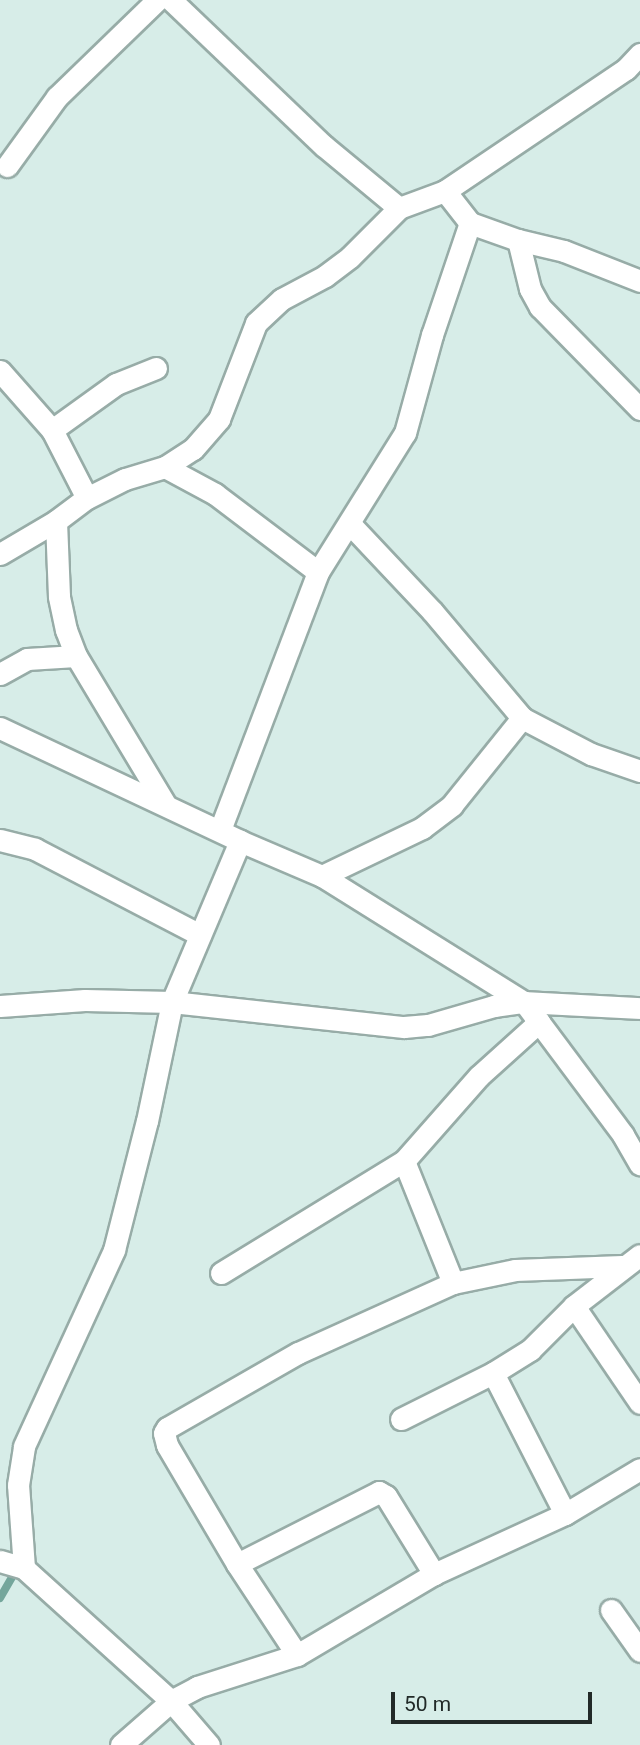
<!DOCTYPE html>
<style>
body{margin:0}
#map{position:relative;width:640px;height:1745px;overflow:hidden;background:#d7ede8;font-family:Roboto,sans-serif}
div>[style]{position:absolute}
.stream>*{height:8px;margin:-4px;padding:0 4px;transform-origin:4px;border-radius:4px;background:#74a69b}
.roads{filter:drop-shadow(2px 0 #97aca7) drop-shadow(-2px 0 #97aca7) drop-shadow(0 2px #97aca7) drop-shadow(0 -2px #97aca7)}
.street>*{height:21px;margin:-10.5px;padding:0 10.5px;transform-origin:10.5px;border-radius:10.5px;background:#fff}
span{translate:-50% -50%;white-space:nowrap;text-align:center;line-height:1.15;-webkit-text-stroke:6px #d7ede8;paint-order:stroke}
.scale{position:absolute;left:391px;top:1692px;width:201px;height:32px;box-sizing:border-box;border:4px solid #222a28;border-top:0;padding-left:9px;font-size:21px;line-height:24px;white-space:nowrap;color:#222a28;-webkit-text-stroke:5px #d7ede8;paint-order:stroke}
</style>
<div id="map">
<div class="stream">
<div style="left:0;top:1598px;width:28px;rotate:-60deg"></div>
</div>
<div class="roads">
<div class="street">
<div style="left:171px;top:0;width:211px;rotate:43.7deg"></div>
<div style="left:324px;top:146px;width:97px;rotate:39.6deg"></div>
<div style="left:7px;top:166px;width:85px;rotate:-54.1deg"></div>
<div style="left:57px;top:97px;width:139px;rotate:-44.1deg"></div>
<div style="left:445px;top:191px;width:41px;rotate:52deg"></div>
<div style="left:470px;top:223px;width:51px;rotate:19.5deg"></div>
<div style="left:518px;top:240px;width:47px;rotate:13.4deg"></div>
<div style="left:564px;top:251px;width:82px;rotate:21.5deg"></div>
<div style="left:518px;top:240px;width:50px;rotate:76.2deg"></div>
<div style="left:530px;top:289px;width:21px;rotate:61deg"></div>
<div style="left:540px;top:307px;width:143px;rotate:45.6deg"></div>
<div style="left:0;top:371px;width:79px;rotate:48.6deg"></div>
<div style="left:52px;top:430px;width:76px;rotate:62.8deg"></div>
<div style="left:52px;top:430px;width:79px;rotate:-35.7deg"></div>
<div style="left:116px;top:384px;width:43px;rotate:-21.8deg"></div>
<div style="left:165px;top:467px;width:57px;rotate:28.4deg"></div>
<div style="left:215px;top:494px;width:129px;rotate:37.1deg"></div>
<div style="left:350px;top:524px;width:120px;rotate:46.7deg"></div>
<div style="left:432px;top:611px;width:140px;rotate:49.9deg"></div>
<div style="left:522px;top:718px;width:78px;rotate:27.6deg"></div>
<div style="left:591px;top:754px;width:52px;rotate:19.1deg"></div>
<div style="left:0;top:554px;width:65px;rotate:-30.5deg"></div>
<div style="left:0;top:674px;width:31px;rotate:-29deg"></div>
<div style="left:27px;top:659px;width:49px;rotate:-3.5deg"></div>
<div style="left:0;top:728px;width:265px;rotate:25.2deg"></div>
<div style="left:240px;top:841px;width:89px;rotate:23.1deg"></div>
<div style="left:322px;top:876px;width:238px;rotate:32deg"></div>
<div style="left:524px;top:1002px;width:116px;rotate:3deg"></div>
<div style="left:165px;top:804px;width:173px;rotate:-121deg"></div>
<div style="left:76px;top:656px;width:28px;rotate:-111deg"></div>
<div style="left:66px;top:630px;width:35px;rotate:-102deg"></div>
<div style="left:59px;top:596px;width:75px;rotate:-92.3deg"></div>
<div style="left:56px;top:521px;width:39px;rotate:-37deg"></div>
<div style="left:87px;top:498px;width:42px;rotate:-26.6deg"></div>
<div style="left:125px;top:479px;width:42px;rotate:-16.7deg"></div>
<div style="left:165px;top:467px;width:33px;rotate:-33deg"></div>
<div style="left:193px;top:449px;width:40px;rotate:-49deg"></div>
<div style="left:219px;top:419px;width:103px;rotate:-68.9deg"></div>
<div style="left:256px;top:323px;width:35px;rotate:-43deg"></div>
<div style="left:282px;top:299px;width:49px;rotate:-28.1deg"></div>
<div style="left:325px;top:276px;width:31px;rotate:-37deg"></div>
<div style="left:350px;top:257px;width:69px;rotate:-45deg"></div>
<div style="left:399px;top:208px;width:49px;rotate:-20.3deg"></div>
<div style="left:445px;top:191px;width:218px;rotate:-34deg"></div>
<div style="left:626px;top:69px;width:21px;rotate:-47deg"></div>
<div style="left:220px;top:830px;width:276px;rotate:-69.2deg"></div>
<div style="left:318px;top:572px;width:164px;rotate:-58deg"></div>
<div style="left:405px;top:433px;width:102px;rotate:-74.6deg"></div>
<div style="left:432px;top:335px;width:118px;rotate:-71.3deg"></div>
<div style="left:0;top:840px;width:36px;rotate:14deg"></div>
<div style="left:35px;top:849px;width:186px;rotate:27.5deg"></div>
<div style="left:322px;top:876px;width:111px;rotate:-25.6deg"></div>
<div style="left:422px;top:828px;width:38px;rotate:-37deg"></div>
<div style="left:452px;top:805px;width:112px;rotate:-51.2deg"></div>
<div style="left:0;top:1006px;width:85px;rotate:-4deg"></div>
<div style="left:85px;top:1000px;width:87px;rotate:1.3deg"></div>
<div style="left:172px;top:1002px;width:233px;rotate:6.2deg"></div>
<div style="left:404px;top:1027px;width:24px;rotate:-5deg"></div>
<div style="left:428px;top:1025px;width:69px;rotate:-16.1deg"></div>
<div style="left:494px;top:1006px;width:30px;rotate:-8deg"></div>
<div style="left:524px;top:1002px;width:166px;rotate:53.3deg"></div>
<div style="left:623px;top:1135px;width:34px;rotate:60deg"></div>
<div style="left:221px;top:1273px;width:215px;rotate:-31.5deg"></div>
<div style="left:453px;top:1283px;width:131px;rotate:-111.9deg"></div>
<div style="left:404px;top:1161px;width:113px;rotate:-48.6deg"></div>
<div style="left:479px;top:1076px;width:81px;rotate:-42deg"></div>
<div style="left:574px;top:1306px;width:117px;rotate:55.8deg"></div>
<div style="left:493px;top:1373px;width:158px;rotate:62.9deg"></div>
<div style="left:401px;top:1419px;width:103px;rotate:-26.6deg"></div>
<div style="left:493px;top:1373px;width:44px;rotate:-31.9deg"></div>
<div style="left:530px;top:1350px;width:62px;rotate:-45deg"></div>
<div style="left:574px;top:1306px;width:83px;rotate:-37.7deg"></div>
<div style="left:0;top:1561px;width:25px;rotate:16deg"></div>
<div style="left:237px;top:1564px;width:159px;rotate:-26.9deg"></div>
<div style="left:379px;top:1492px;width:8px;rotate:30deg"></div>
<div style="left:386px;top:1496px;width:92px;rotate:58.4deg"></div>
<div style="left:611px;top:1610px;width:50px;rotate:54.7deg"></div>
<div style="left:297px;top:1655px;width:109px;rotate:-123.4deg"></div>
<div style="left:237px;top:1564px;width:138px;rotate:-120.5deg"></div>
<div style="left:167px;top:1445px;width:12px;rotate:-104deg"></div>
<div style="left:164px;top:1433px;width:6px;rotate:-59deg"></div>
<div style="left:167px;top:1428px;width:151px;rotate:-29.8deg"></div>
<div style="left:298px;top:1353px;width:170px;rotate:-24.3deg"></div>
<div style="left:453px;top:1283px;width:63px;rotate:-11.8deg"></div>
<div style="left:515px;top:1270px;width:107px;rotate:-2.1deg"></div>
<div style="left:121px;top:1745px;width:67px;rotate:-41.3deg"></div>
<div style="left:171px;top:1701px;width:30px;rotate:-28deg"></div>
<div style="left:197px;top:1687px;width:105px;rotate:-17.7deg"></div>
<div style="left:297px;top:1655px;width:159px;rotate:-30.6deg"></div>
<div style="left:434px;top:1574px;width:144px;rotate:-24.6deg"></div>
<div style="left:565px;top:1514px;width:87px;rotate:-31deg"></div>
<div style="left:209px;top:1745px;width:58px;rotate:-130.8deg"></div>
<div style="left:171px;top:1701px;width:198px;rotate:-137.9deg"></div>
<div style="left:24px;top:1568px;width:83px;rotate:-94.1deg"></div>
<div style="left:18px;top:1485px;width:39px;rotate:-81deg"></div>
<div style="left:24px;top:1446px;width:216px;rotate:-65.3deg"></div>
<div style="left:114px;top:1250px;width:133px;rotate:-75.7deg"></div>
<div style="left:147px;top:1121px;width:122px;rotate:-78.1deg"></div>
<div style="left:172px;top:1002px;width:175px;rotate:-67.1deg"></div>
</div>
</div>
<div class="scale">50 m</div>
</div>
